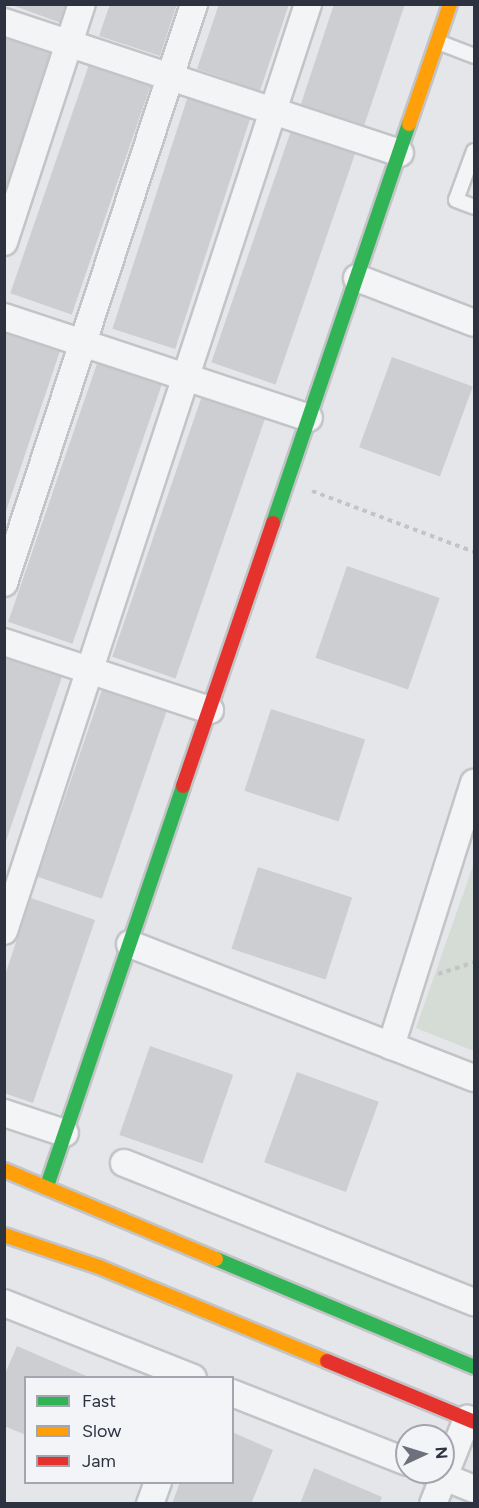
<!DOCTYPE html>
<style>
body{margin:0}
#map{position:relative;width:479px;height:1508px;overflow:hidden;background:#e4e6e9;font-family:Figtree,sans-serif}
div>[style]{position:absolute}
.green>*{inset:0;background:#d4dcd5}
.building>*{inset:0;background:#ccced1;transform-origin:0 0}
.path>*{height:4px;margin-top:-2px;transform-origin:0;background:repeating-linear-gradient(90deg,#c3c4c8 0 4.5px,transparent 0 9px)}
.roads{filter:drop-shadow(2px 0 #c2c4c7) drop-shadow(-2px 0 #c2c4c7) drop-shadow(0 2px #c2c4c7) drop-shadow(0 -2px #c2c4c7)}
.lane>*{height:14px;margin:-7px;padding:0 7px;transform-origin:7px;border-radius:7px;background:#f3f4f5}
.street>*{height:26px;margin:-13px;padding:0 13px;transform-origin:13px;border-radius:13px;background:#f3f4f5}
.fast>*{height:14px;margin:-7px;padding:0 7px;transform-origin:7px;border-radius:7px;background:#30b455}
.slow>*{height:14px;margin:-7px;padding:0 7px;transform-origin:7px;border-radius:7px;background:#ff9f0a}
.jam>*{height:14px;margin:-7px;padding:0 7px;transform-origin:7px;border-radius:7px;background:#e5322d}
span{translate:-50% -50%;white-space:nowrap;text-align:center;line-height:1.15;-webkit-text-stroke:4.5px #f2f4f7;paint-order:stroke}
.frame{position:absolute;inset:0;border:6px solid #2c3240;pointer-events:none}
.legend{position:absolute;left:24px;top:1376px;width:210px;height:108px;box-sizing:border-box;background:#f2f4f7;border:2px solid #a3a6ae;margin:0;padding:8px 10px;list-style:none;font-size:18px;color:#2c3240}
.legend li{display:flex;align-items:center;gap:12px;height:30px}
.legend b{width:30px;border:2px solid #a3a6ae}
.north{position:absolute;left:395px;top:1424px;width:60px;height:60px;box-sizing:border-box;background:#f2f4f7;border:2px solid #a3a6ae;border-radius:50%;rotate:86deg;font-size:16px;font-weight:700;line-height:24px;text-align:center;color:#2c3240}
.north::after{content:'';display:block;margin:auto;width:21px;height:27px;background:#6c717b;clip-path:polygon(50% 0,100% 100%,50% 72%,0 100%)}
</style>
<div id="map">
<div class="green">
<div style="clip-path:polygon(474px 863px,474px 1051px,416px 1028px)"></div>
</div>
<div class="building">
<div style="clip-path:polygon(9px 4px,70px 4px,64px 24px)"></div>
<div style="clip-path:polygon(110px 4px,177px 4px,160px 56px,99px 36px)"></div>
<div style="clip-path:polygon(219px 4px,289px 4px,260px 91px,197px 69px)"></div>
<div style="clip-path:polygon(334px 4px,405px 4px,364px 126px,301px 104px)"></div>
<div style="clip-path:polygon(4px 26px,57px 44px,5px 197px,4px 197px)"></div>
<div style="left:92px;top:56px;width:65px;height:251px;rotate:19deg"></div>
<div style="left:190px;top:90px;width:66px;height:251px;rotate:18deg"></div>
<div style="left:293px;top:125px;width:68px;height:251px;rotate:19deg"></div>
<div style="clip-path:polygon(4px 322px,63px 342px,5px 514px,4px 513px)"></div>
<div style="left:100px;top:355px;width:68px;height:282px;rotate:19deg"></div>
<div style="left:392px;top:357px;width:86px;height:96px;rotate:20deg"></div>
<div style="left:204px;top:390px;width:67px;height:282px;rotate:19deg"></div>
<div style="left:347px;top:566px;width:98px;height:97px;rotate:19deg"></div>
<div style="clip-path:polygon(4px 647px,65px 668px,5px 844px,4px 844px)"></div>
<div style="left:105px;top:681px;width:68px;height:207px;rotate:19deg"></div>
<div style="left:271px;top:709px;width:99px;height:86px;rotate:18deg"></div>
<div style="left:258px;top:867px;width:99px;height:86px;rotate:18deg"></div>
<div style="clip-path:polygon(31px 898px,95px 920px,33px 1103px,4px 1093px,4px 978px)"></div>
<div style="left:150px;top:1046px;width:88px;height:94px;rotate:19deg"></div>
<div style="left:297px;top:1072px;width:87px;height:96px;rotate:20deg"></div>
<div style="clip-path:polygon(17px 1346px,91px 1378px,26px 1378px,26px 1435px,4px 1426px,4px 1376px)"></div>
<div style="clip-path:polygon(232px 1432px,273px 1450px,251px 1504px,172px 1504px,180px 1482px,232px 1482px)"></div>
<div style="clip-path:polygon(314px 1468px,382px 1497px,379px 1504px,300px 1504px)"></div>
</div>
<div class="path">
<div style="left:312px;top:491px;width:173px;rotate:20.6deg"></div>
<div style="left:438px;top:974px;width:38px;rotate:-18deg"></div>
</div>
<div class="roads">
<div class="lane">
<div style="left:438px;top:42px;width:39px;rotate:21deg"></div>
<div style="left:474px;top:151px;width:52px;rotate:110.2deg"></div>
<div style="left:456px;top:200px;width:19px;rotate:21deg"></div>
</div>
<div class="street">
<div style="left:4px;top:22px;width:417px;rotate:18.3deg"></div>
<div style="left:4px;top:242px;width:250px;rotate:-71.9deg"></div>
<div style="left:357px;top:278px;width:125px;rotate:21deg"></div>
<div style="left:4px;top:317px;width:321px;rotate:18.3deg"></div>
<div style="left:4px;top:583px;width:609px;rotate:-71.83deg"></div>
<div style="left:4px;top:642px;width:217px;rotate:18.3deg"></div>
<div style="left:4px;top:931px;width:976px;rotate:-71.84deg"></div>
<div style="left:130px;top:944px;width:369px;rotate:21.3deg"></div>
<div style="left:391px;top:1046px;width:276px;rotate:-72.5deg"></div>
<div style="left:4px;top:1113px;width:64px;rotate:18.2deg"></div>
<div style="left:124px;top:1163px;width:377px;rotate:21.7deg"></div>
<div style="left:4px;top:1303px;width:203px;rotate:21.6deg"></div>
<div style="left:232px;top:1393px;width:188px;rotate:21.5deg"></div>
<div style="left:432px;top:1472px;width:45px;rotate:22deg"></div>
<div style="left:150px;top:1504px;width:23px;rotate:-70deg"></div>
<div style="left:433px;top:1504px;width:92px;rotate:-68.2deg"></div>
</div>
<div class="fast">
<div style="left:273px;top:523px;width:422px;rotate:-71.2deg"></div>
<div style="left:47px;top:1186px;width:422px;rotate:-71.2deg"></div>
<div style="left:216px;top:1259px;width:280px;rotate:22.7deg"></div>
</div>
<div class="slow">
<div style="left:409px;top:124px;width:127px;rotate:-71.1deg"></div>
<div style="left:4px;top:1170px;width:230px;rotate:22.8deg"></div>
<div style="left:4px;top:1235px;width:100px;rotate:18.6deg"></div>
<div style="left:99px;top:1267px;width:247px;rotate:22.4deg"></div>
</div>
<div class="jam">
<div style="left:183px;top:786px;width:278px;rotate:-71.1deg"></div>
<div style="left:327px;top:1361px;width:159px;rotate:22.5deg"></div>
</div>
</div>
<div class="frame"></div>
<ul class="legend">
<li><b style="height:8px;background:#30b455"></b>Fast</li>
<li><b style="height:8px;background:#ff9f0a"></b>Slow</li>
<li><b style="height:8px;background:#e5322d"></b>Jam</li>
</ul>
<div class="north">N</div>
</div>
